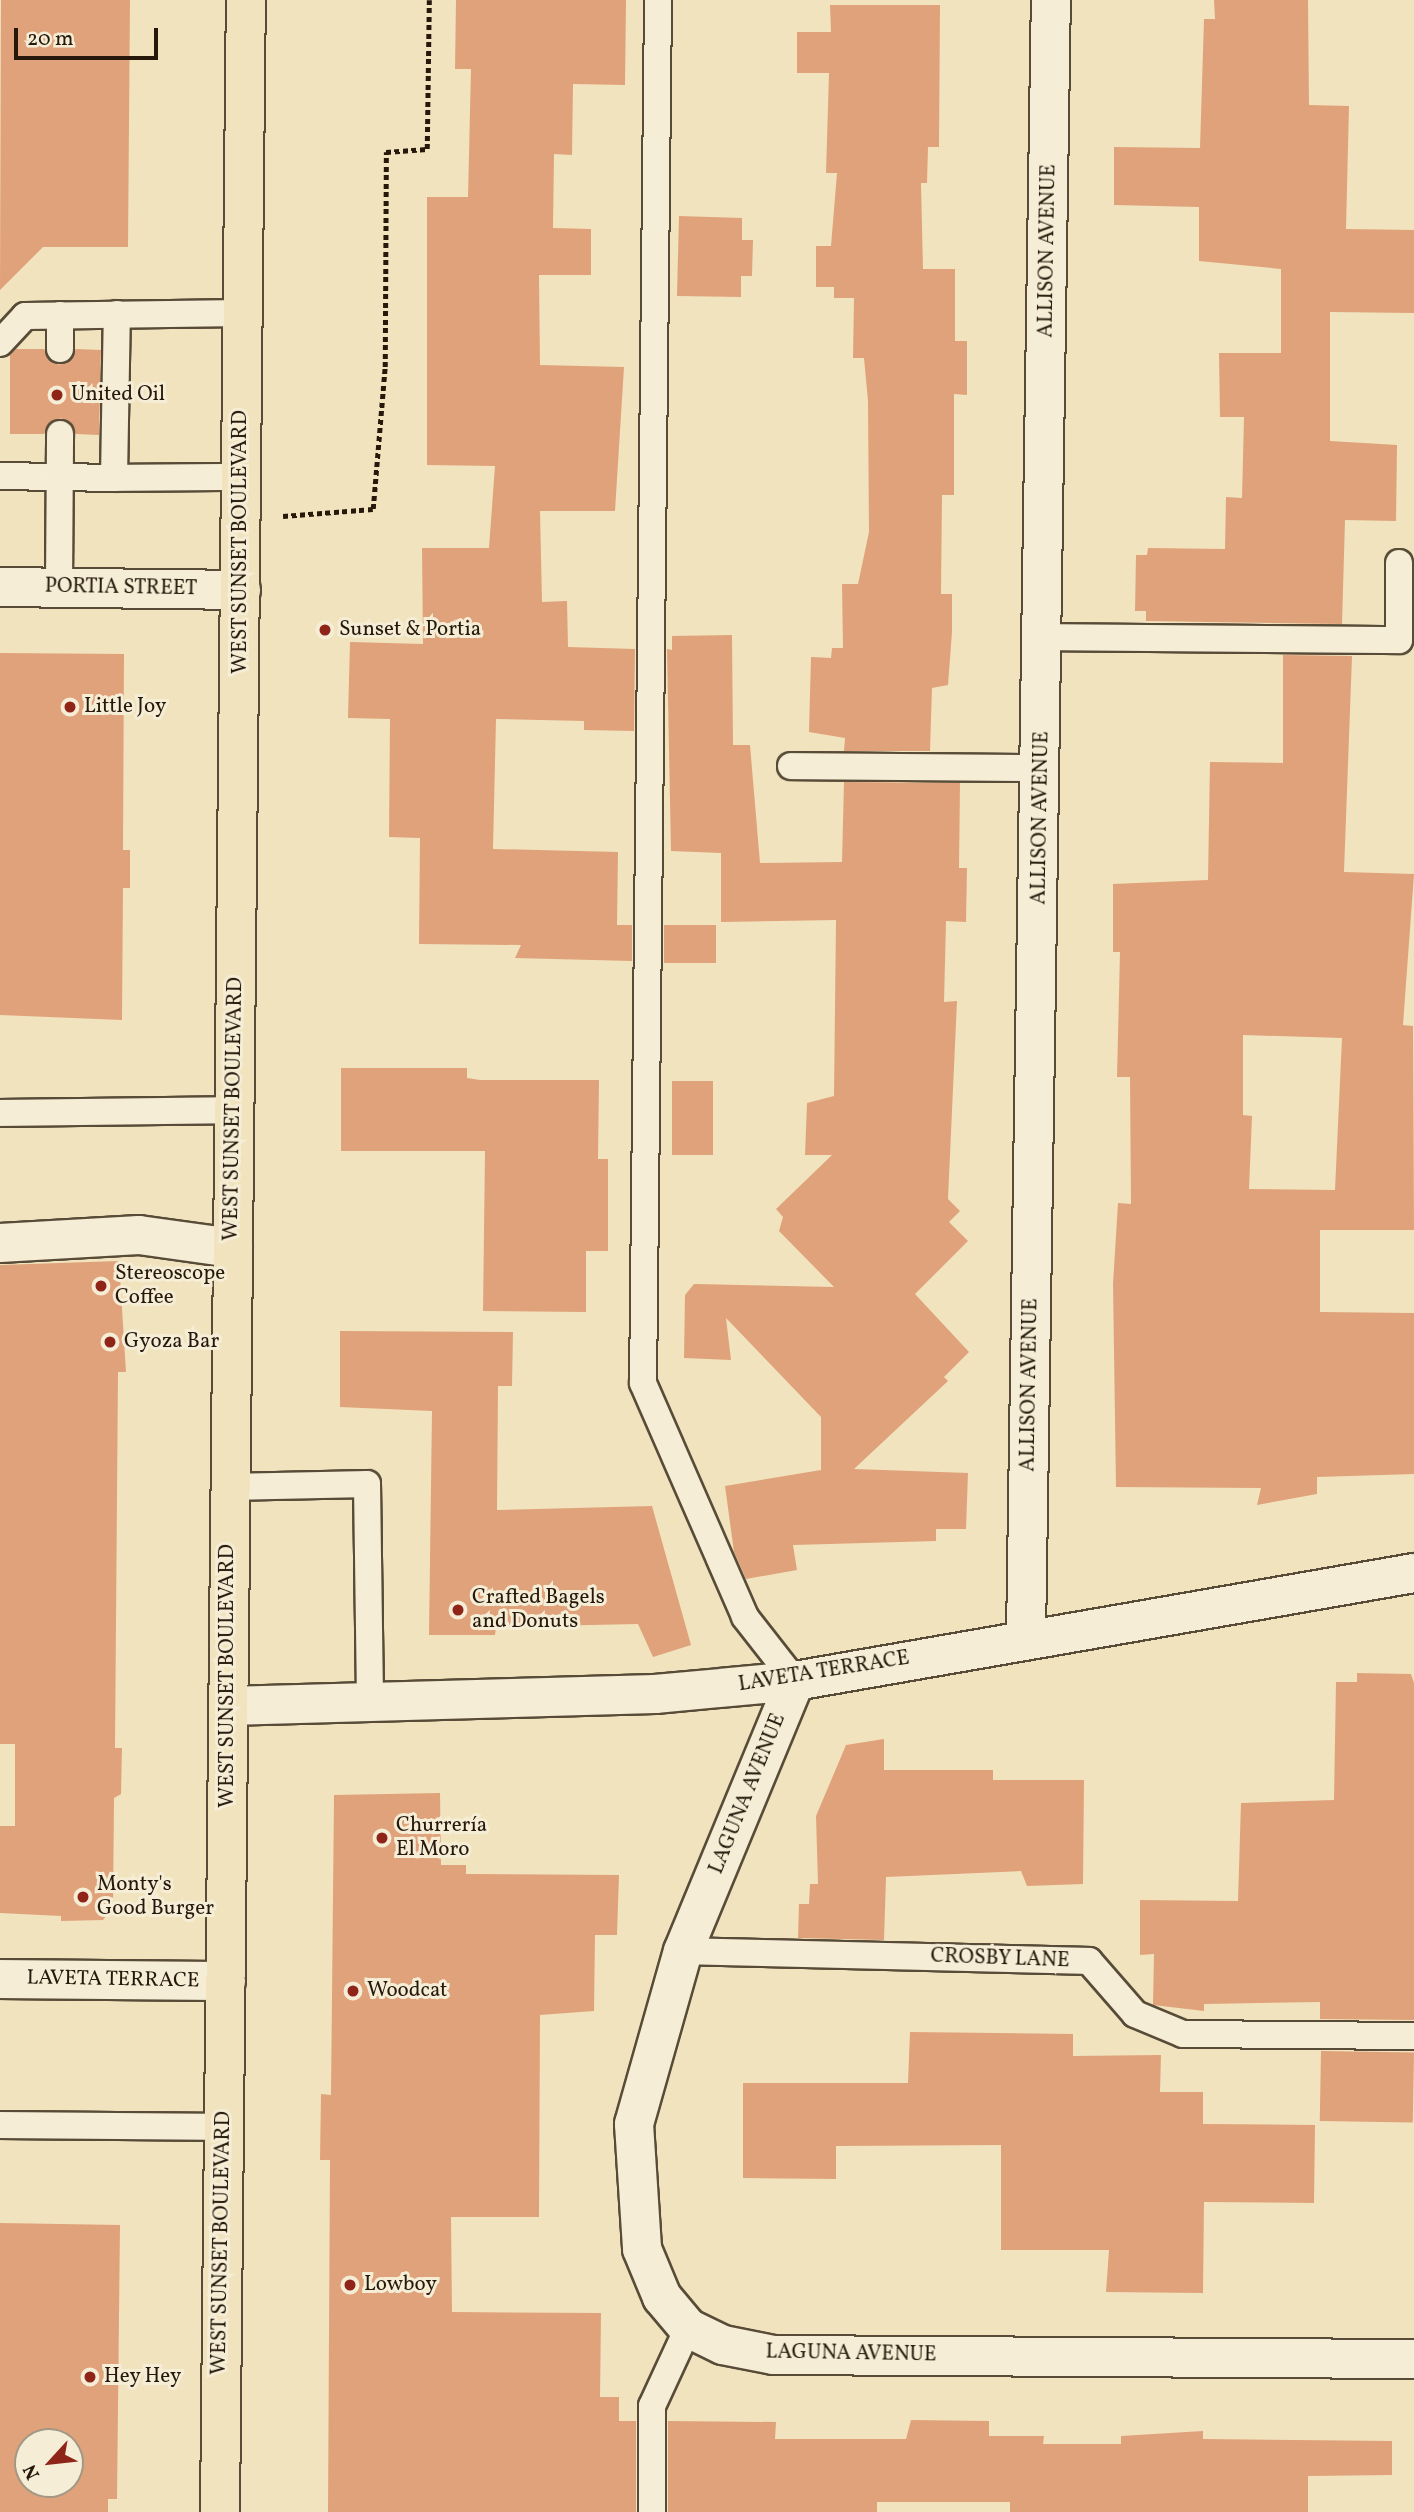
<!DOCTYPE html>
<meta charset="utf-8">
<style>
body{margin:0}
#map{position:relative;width:1414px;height:2512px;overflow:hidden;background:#f0e3be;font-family:Vollkorn,serif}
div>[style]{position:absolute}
.building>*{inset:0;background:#e0a27b;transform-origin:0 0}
.path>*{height:4.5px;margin-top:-2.25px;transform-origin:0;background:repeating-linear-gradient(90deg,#26190c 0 5px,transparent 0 8.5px)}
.roads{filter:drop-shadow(2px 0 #584c38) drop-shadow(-2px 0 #584c38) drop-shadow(0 2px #584c38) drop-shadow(0 -2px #584c38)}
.lane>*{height:26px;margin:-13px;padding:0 13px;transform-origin:13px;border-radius:13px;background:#f5edd5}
.street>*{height:38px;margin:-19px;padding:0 19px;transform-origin:19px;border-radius:19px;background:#f5edd5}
.secondary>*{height:38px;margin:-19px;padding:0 19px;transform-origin:19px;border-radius:19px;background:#f5edd5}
.primary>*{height:38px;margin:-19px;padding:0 19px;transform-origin:19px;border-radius:19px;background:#f0e3be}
.dots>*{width:19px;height:19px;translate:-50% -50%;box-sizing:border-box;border:4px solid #f5edd5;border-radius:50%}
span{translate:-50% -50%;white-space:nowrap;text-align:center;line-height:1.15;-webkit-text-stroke:6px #f5edd5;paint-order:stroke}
.street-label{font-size:21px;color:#26190c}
.poi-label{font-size:21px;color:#26190c}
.left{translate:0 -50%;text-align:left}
.north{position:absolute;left:14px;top:2428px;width:70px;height:70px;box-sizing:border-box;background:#f5edd5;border:2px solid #a29885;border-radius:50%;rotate:243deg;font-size:19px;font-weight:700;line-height:28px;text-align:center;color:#26190c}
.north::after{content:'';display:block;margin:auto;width:24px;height:32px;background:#8f2418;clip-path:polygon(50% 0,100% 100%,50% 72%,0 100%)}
.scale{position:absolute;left:14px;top:28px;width:144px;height:32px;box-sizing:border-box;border:4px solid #26190c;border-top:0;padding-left:9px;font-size:21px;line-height:24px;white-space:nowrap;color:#26190c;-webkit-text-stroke:5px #f5edd5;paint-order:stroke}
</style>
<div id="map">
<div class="building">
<div style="clip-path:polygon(1px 0,130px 0,128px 247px,43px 247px,0 290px)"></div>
<div style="clip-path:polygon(456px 0,626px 0,625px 85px,573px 84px,572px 155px,554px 154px,553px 228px,591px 229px,591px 275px,539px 275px,540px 365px,624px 367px,615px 511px,540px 511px,542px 602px,567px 601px,568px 647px,635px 649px,634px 731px,584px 730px,584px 721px,496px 719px,493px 849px,618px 852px,617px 925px,632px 925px,632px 961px,515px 958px,521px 945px,419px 944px,420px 838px,389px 837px,390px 719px,348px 718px,350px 642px,423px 644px,422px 548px,489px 548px,495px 466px,427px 465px,427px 197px,468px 197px,471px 69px,455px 69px)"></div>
<div style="clip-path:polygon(1214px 0,1308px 0,1309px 105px,1349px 106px,1346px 229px,1414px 230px,1414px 313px,1330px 312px,1330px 441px,1397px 445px,1396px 521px,1345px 520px,1342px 624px,1146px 621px,1146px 611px,1135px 611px,1136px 555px,1147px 555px,1148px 548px,1225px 549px,1226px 497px,1242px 498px,1244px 417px,1220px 417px,1219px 353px,1281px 353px,1281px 269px,1199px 261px,1199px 207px,1114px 205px,1114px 147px,1200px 148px,1204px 19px,1215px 19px)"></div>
<div style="clip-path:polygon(830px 5px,940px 5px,939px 147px,928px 147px,927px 183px,921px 183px,923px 269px,955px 269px,955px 341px,967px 341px,967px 395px,954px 394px,954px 495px,942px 495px,941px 594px,952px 594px,952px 632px,948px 685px,932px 688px,930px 751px,844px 751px,845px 738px,809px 732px,811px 657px,831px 658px,832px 648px,843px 648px,842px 584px,858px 584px,869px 532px,868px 401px,864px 358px,853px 358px,854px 298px,834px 298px,834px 287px,816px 287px,816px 246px,831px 246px,837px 173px,826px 173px,829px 73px,797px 73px,797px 32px,831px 32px)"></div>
<div style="clip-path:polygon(679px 216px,742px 218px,742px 240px,753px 240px,752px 276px,741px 276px,741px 297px,677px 296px)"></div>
<div style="clip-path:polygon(16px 349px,44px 349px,59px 365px,76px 349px,101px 350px,99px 435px,76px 434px,61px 418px,44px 434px,10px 434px,10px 355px)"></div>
<div style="clip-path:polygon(732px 635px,733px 745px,750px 745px,760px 863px,842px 862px,844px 782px,960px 783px,959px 868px,967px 868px,966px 922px,946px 921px,944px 1002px,957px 1001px,948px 1199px,960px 1211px,949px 1222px,968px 1241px,915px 1294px,969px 1352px,944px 1377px,948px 1381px,854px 1469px,968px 1473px,966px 1529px,936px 1529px,936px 1541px,793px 1545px,797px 1570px,746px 1579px,734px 1552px,725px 1486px,821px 1470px,821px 1417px,726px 1318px,731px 1360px,684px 1358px,685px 1295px,694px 1284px,834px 1287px,779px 1231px,783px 1217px,776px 1209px,832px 1155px,805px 1155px,807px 1103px,834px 1096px,836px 920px,721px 922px,721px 853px,671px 851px,667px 649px,672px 650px,672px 636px)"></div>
<div style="clip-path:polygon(0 653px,124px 654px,123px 850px,130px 850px,130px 888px,123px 888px,122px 1020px,0 1015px)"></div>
<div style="clip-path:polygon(evenodd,1283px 655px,1352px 656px,1344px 872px,1414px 874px,1403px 1025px,1413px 1026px,1414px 1230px,1320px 1230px,1320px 1312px,1414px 1313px,1414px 1474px,1317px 1477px,1317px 1494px,1257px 1505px,1261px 1488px,1116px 1487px,1113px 1284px,1118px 1203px,1131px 1204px,1130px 1077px,1117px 1077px,1120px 952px,1113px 952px,1113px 884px,1208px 880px,1210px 762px,1283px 763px,1283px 655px,1243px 1035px,1342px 1038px,1335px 1190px,1249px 1189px,1252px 1116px,1243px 1115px,1243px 1035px)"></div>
<div style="left:664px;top:925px;width:52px;height:38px"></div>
<div style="clip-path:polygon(341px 1068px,467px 1068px,467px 1078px,480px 1080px,599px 1080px,598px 1159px,608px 1159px,608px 1251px,586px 1251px,586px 1312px,483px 1311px,485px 1151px,341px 1151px)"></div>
<div style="left:672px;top:1081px;width:41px;height:74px"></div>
<div style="clip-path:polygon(119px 1261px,126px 1372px,118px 1372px,115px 1748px,122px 1748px,121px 1794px,114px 1798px,113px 1907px,103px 1920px,61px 1921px,61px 1916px,0 1913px,0 1826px,15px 1826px,15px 1744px,0 1744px,0 1265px)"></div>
<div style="clip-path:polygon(340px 1331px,513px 1332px,512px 1386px,498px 1386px,497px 1510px,652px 1506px,691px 1645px,653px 1657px,638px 1624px,496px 1627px,495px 1635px,429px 1635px,432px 1411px,340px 1407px)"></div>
<div style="clip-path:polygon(1357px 1673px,1411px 1674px,1414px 1683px,1414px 2020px,1320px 2019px,1320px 2002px,1204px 2004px,1204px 2011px,1153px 2005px,1154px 1954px,1140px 1955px,1140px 1900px,1238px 1901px,1241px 1803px,1334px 1800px,1336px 1682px,1357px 1682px)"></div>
<div style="clip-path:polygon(884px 1739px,884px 1770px,993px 1770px,993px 1780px,1084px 1780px,1083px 1884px,1027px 1886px,1021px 1871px,886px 1877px,884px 1940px,798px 1938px,799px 1904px,809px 1904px,810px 1884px,818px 1884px,816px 1816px,846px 1745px)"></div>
<div style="clip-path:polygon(440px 1793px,441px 1865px,466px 1865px,466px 1874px,619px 1875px,617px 1935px,595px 1935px,594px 2011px,540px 2015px,539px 2217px,451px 2217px,452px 2312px,601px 2313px,600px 2397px,619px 2397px,619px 2421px,636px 2421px,636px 2512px,328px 2512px,330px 2160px,320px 2160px,321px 2094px,331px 2095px,334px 1795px)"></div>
<div style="clip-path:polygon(910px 2032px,1073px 2034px,1073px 2056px,1161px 2055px,1160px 2092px,1203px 2092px,1203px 2124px,1315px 2125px,1314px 2203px,1204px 2202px,1203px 2293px,1106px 2292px,1109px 2250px,1001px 2250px,1001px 2145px,836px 2146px,836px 2179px,743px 2178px,743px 2083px,908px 2083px)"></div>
<div style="left:1321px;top:2051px;width:93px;height:70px;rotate:1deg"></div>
<div style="clip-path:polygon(evenodd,0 2223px,120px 2225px,117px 2499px,108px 2499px,108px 2512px,0 2512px,0 2223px,28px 2442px,70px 2442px,70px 2484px,28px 2484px,28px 2442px)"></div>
<div style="clip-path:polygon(911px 2420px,989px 2421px,989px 2436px,1044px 2436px,1043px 2444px,1121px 2444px,1121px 2436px,1203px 2431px,1203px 2439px,1392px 2441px,1392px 2475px,1308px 2476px,1308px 2512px,1010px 2512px,1010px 2502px,877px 2502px,877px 2512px,668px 2512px,668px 2421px,776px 2422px,775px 2439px,906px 2439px)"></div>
</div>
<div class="path">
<div style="left:283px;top:516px;width:90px;rotate:-4.4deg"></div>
<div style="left:373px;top:509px;width:143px;rotate:-85.2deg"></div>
<div style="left:385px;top:367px;width:215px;rotate:-89.7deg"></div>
<div style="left:386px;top:152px;width:41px;rotate:-4.2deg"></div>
<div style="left:427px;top:149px;width:149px;rotate:-89.2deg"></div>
</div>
<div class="roads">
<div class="lane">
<div style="left:658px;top:0;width:1383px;rotate:90.62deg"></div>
<div style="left:643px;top:1383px;width:255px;rotate:66.4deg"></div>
<div style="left:745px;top:1617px;width:81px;rotate:52deg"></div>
<div style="left:0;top:343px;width:37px;rotate:-47deg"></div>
<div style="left:25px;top:316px;width:217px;rotate:-0.8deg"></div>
<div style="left:60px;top:349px;width:34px;rotate:-90deg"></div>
<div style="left:0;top:476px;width:114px;rotate:1deg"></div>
<div style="left:114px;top:478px;width:164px;rotate:-89deg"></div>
<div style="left:114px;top:478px;width:126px;rotate:-0.5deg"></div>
<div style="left:59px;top:586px;width:152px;rotate:-89.6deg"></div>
<div style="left:1044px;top:637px;width:355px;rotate:0.5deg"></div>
<div style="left:1399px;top:640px;width:77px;rotate:-90deg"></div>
<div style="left:791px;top:766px;width:250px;rotate:0.5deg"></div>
<div style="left:0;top:1113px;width:234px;rotate:-0.7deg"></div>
<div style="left:229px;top:1487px;width:138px;rotate:-1.2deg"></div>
<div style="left:367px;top:1484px;width:219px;rotate:89.2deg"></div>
<div style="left:683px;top:1951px;width:406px;rotate:1.4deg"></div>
<div style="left:1089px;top:1961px;width:70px;rotate:49deg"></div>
<div style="left:1135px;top:2014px;width:52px;rotate:22.6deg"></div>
<div style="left:1183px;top:2034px;width:231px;rotate:0.5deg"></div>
<div style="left:0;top:2125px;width:223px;rotate:0.5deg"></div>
<div style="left:652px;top:2512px;width:106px;rotate:-90deg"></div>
<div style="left:652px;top:2406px;width:86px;rotate:-65.2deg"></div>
</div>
<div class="street">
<div style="left:0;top:1243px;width:139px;rotate:-3.3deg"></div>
<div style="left:139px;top:1235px;width:95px;rotate:7.9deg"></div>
<div style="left:1026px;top:1637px;width:1637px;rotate:-89.13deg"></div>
<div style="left:795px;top:1681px;width:292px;rotate:112.5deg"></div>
<div style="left:683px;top:1951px;width:180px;rotate:105.8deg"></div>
<div style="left:634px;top:2124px;width:125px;rotate:86.3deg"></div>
<div style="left:642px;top:2249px;width:52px;rotate:67.4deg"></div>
<div style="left:662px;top:2297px;width:40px;rotate:50deg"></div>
<div style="left:688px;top:2328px;width:39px;rotate:26deg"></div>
<div style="left:723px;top:2345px;width:51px;rotate:11.3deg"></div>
<div style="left:773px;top:2355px;width:641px;rotate:0.36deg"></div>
<div style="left:228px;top:1706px;width:427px;rotate:-1.6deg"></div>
<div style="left:655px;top:1694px;width:141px;rotate:-5.3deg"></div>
<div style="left:795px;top:1681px;width:628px;rotate:-9.9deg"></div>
<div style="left:0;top:1979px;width:226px;rotate:0.5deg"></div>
</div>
<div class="secondary">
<div style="left:0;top:587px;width:241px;rotate:0.7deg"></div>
</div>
<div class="primary">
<div style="left:220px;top:2512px;width:2512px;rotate:-89.41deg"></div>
</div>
</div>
<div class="dots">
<div style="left:57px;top:395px;background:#8f2418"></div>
<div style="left:325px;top:630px;background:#8f2418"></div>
<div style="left:70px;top:707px;background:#8f2418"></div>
<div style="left:101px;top:1286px;background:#8f2418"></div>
<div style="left:110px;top:1342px;background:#8f2418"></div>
<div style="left:458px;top:1610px;background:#8f2418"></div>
<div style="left:382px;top:1838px;background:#8f2418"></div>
<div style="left:83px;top:1897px;background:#8f2418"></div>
<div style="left:353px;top:1991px;background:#8f2418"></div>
<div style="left:350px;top:2285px;background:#8f2418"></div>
<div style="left:90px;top:2377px;background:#8f2418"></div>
</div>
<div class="street-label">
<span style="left:1048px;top:251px;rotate:-89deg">ALLISON AVENUE</span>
<span style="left:241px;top:542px;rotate:-90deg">WEST SUNSET BOULEVARD</span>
<span style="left:121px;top:588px;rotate:1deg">PORTIA STREET</span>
<span style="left:1041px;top:818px;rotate:-89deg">ALLISON AVENUE</span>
<span style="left:234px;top:1109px;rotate:-89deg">WEST SUNSET BOULEVARD</span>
<span style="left:1030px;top:1385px;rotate:-89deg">ALLISON AVENUE</span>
<span style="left:824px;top:1672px;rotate:-9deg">LAVETA TERRACE</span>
<span style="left:228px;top:1676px;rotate:-90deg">WEST SUNSET BOULEVARD</span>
<span style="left:748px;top:1794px;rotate:-68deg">LAGUNA AVENUE</span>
<span style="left:1000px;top:1959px;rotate:2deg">CROSBY LANE</span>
<span style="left:113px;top:1980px;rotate:1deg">LAVETA TERRACE</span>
<span style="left:222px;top:2243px;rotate:-89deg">WEST SUNSET BOULEVARD</span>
<span style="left:851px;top:2354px;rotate:1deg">LAGUNA AVENUE</span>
</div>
<div class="poi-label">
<span class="left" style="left:71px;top:395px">United Oil</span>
<span class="left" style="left:339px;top:630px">Sunset &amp; Portia</span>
<span class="left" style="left:84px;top:707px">Little Joy</span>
<span class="left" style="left:115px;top:1286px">Stereoscope<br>Coffee</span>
<span class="left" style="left:124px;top:1342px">Gyoza Bar</span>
<span class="left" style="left:472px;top:1610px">Crafted Bagels<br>and Donuts</span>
<span class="left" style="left:396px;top:1838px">Churrería<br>El Moro</span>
<span class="left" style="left:97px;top:1897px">Monty's<br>Good Burger</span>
<span class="left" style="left:367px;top:1991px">Woodcat</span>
<span class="left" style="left:364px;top:2285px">Lowboy</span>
<span class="left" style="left:104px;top:2377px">Hey Hey</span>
</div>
<div class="north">N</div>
<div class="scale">20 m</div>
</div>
